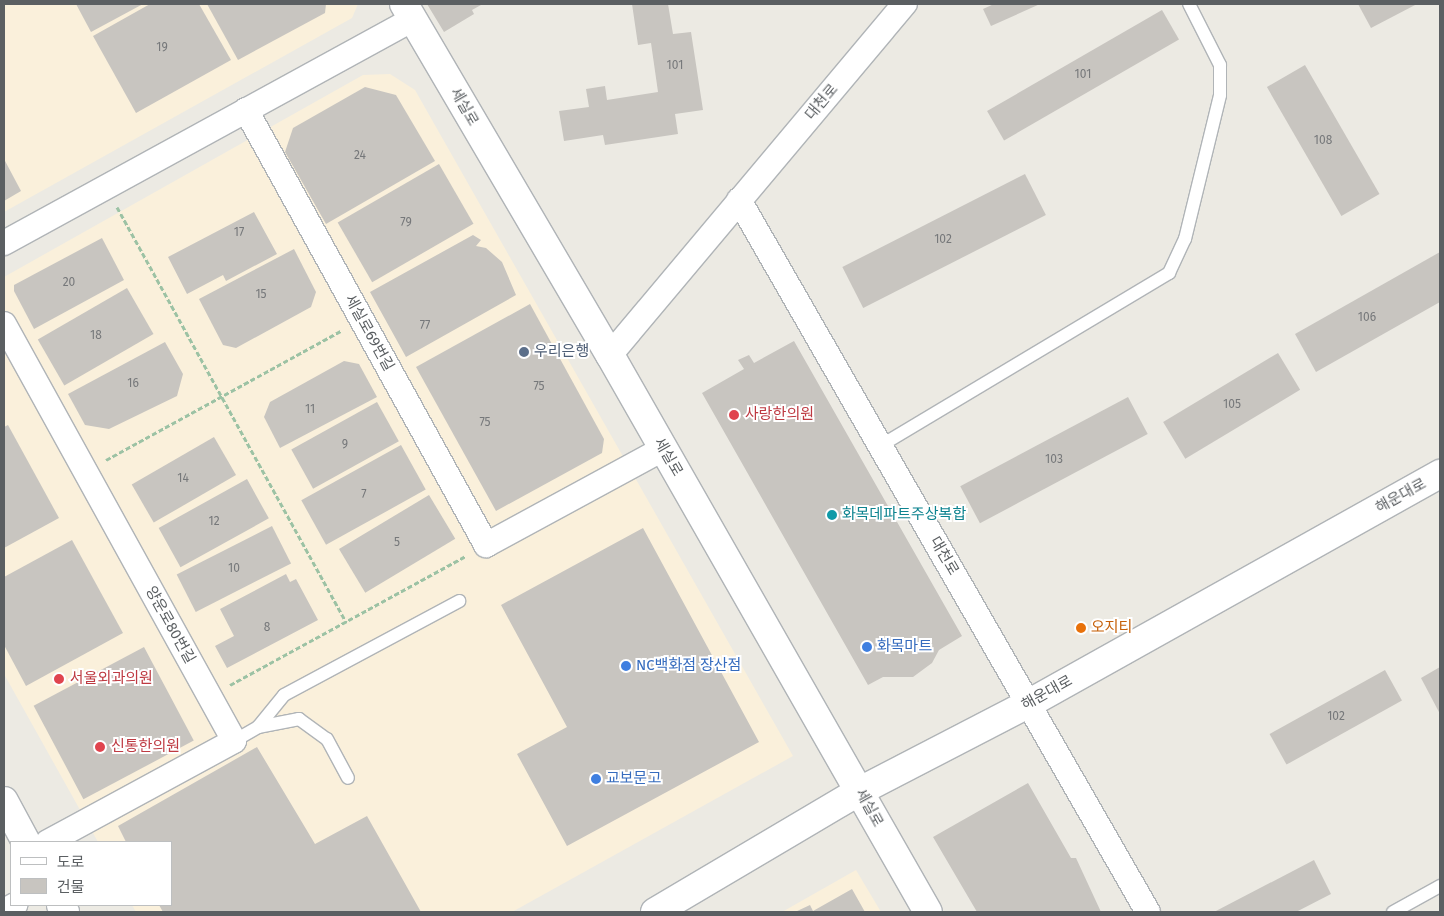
<!DOCTYPE html>
<meta charset="utf-8">
<style>
body{margin:0}
#map{position:relative;width:1444px;height:916px;overflow:hidden;background:#eceae3;font-family:"Fira Sans","Noto Sans KR",sans-serif}
div>[style]{position:absolute}
.commercial>*{inset:0;background:#faf0db}
.building>*{inset:0;background:#c8c5c0;transform-origin:0 0}
.path>*{height:3px;margin-top:-1.5px;transform-origin:0;background:repeating-linear-gradient(90deg,#9cc2a4 0 5px,transparent 0 7.5px)}
.roads{filter:drop-shadow(1px 0 #b0b4b7) drop-shadow(-1px 0 #b0b4b7) drop-shadow(0 1px #b0b4b7) drop-shadow(0 -1px #b0b4b7)}
.service>*{height:12px;margin:-6px;padding:0 6px;transform-origin:6px;border-radius:6px;background:#fff}
.minor>*{height:24px;margin:-12px;padding:0 12px;transform-origin:12px;border-radius:12px;background:#fff}
.tertiary>*{height:28px;margin:-14px;padding:0 14px;transform-origin:14px;border-radius:14px;background:#fff}
.secondary>*{height:28px;margin:-14px;padding:0 14px;transform-origin:14px;border-radius:14px;background:#fff}
.dots>*{width:14px;height:14px;translate:-50% -50%;box-sizing:border-box;border:2px solid #fff;border-radius:50%}
span{translate:-50% -50%;white-space:nowrap;text-align:center;line-height:1.15;-webkit-text-stroke:4px #fff;paint-order:stroke}
.number-label{font-size:12px;color:#76787a}
.number-label span{-webkit-text-stroke-width:0}
.street-label{font-size:15px;color:#5b5f62}
.service-label{font-size:15px;color:#4e5e75}
.left{translate:0 -50%;text-align:left}
.health-label{font-size:15px;color:#be3a42}
.culture-label{font-size:15px;color:#0d838f}
.food-label{font-size:15px;color:#c56008}
.shop-label{font-size:15px;color:#366cbe}
.frame{position:absolute;inset:0;border:5px solid #5b5f62;pointer-events:none}
.legend{position:absolute;left:10px;top:841px;width:162px;height:65px;box-sizing:border-box;background:#fff;border:1px solid #bdbfc0;margin:0;padding:6px 9px;list-style:none;font-size:15px;color:#5b5f62}
.legend li{display:flex;align-items:center;gap:10px;height:25px}
.legend b{width:25px;border:1px solid #bdbfc0}
</style>
<div id="map">
<div class="commercial">
<div style="clip-path:polygon(4px 4px,358px 4px,352px 18px,4px 212px)"></div>
<div style="clip-path:polygon(390px 74px,415px 90px,793px 756px,512px 912px,136px 912px,132px 905px,171px 905px,171px 842px,98px 842px,4px 674px,4px 277px,363px 75px)"></div>
<div style="clip-path:polygon(856px 870px,881px 912px,782px 912px)"></div>
</div>
<div class="building">
<div style="clip-path:polygon(76px 4px,143px 4px,91px 32px)"></div>
<div style="clip-path:polygon(150px 4px,199px 4px,231px 60px,136px 113px,93px 36px)"></div>
<div style="clip-path:polygon(207px 4px,326px 4px,325px 13px,238px 60px)"></div>
<div style="clip-path:polygon(427px 4px,480px 4px,481px 5px,472px 10px,474px 14px,444px 32px)"></div>
<div style="clip-path:polygon(632px 4px,668px 4px,673px 34px,691px 32px,703px 110px,675px 114px,678px 134px,605px 145px,603px 135px,564px 141px,559px 111px,589px 107px,586px 89px,605px 86px,607px 100px,658px 92px,651px 43px,638px 45px)"></div>
<div style="clip-path:polygon(994px 4px,1040px 4px,991px 26px,983px 9px)"></div>
<div style="clip-path:polygon(1358px 4px,1417px 4px,1371px 28px)"></div>
<div style="left:1162px;top:10px;width:34px;height:202px;rotate:60deg"></div>
<div style="left:1305px;top:65px;width:149px;height:44px;rotate:60deg"></div>
<div style="clip-path:polygon(365px 87px,396px 95px,435px 161px,326px 224px,285px 152px,293px 128px)"></div>
<div style="clip-path:polygon(4px 159px,21px 191px,4px 201px)"></div>
<div style="left:439px;top:164px;width:69px;height:117px;rotate:60deg"></div>
<div style="left:1025px;top:174px;width:46px;height:205px;rotate:63deg"></div>
<div style="clip-path:polygon(254px 212px,277px 254px,226px 281px,223px 275px,187px 294px,168px 257px)"></div>
<div style="clip-path:polygon(473px 235px,481px 240px,476px 246px,486px 248px,502px 262px,516px 295px,406px 357px,370px 292px)"></div>
<div style="clip-path:polygon(102px 238px,124px 280px,34px 329px,14px 291px,14px 285px)"></div>
<div style="clip-path:polygon(294px 249px,316px 292px,311px 307px,236px 348px,223px 345px,199px 299px)"></div>
<div style="clip-path:polygon(1440px 252px,1440px 302px,1316px 372px,1295px 334px)"></div>
<div style="left:127px;top:288px;width:53px;height:103px;rotate:60deg"></div>
<div style="clip-path:polygon(530px 304px,604px 439px,602px 453px,496px 511px,416px 367px)"></div>
<div style="clip-path:polygon(794px 341px,962px 636px,939px 650px,932px 663px,913px 677px,883px 677px,868px 685px,702px 393px,744px 369px,738px 360px,749px 355px,754px 363px)"></div>
<div style="clip-path:polygon(165px 342px,183px 374px,177px 396px,109px 429px,85px 425px,68px 394px)"></div>
<div style="left:1278px;top:353px;width:43px;height:134px;rotate:59deg"></div>
<div style="clip-path:polygon(344px 361px,359px 364px,377px 397px,280px 448px,264px 417px,270px 402px)"></div>
<div style="left:1128px;top:397px;width:42px;height:190px;rotate:62deg"></div>
<div style="left:377px;top:402px;width:45px;height:98px;rotate:61deg"></div>
<div style="clip-path:polygon(8px 425px,59px 518px,4px 548px,4px 427px)"></div>
<div style="left:214px;top:437px;width:44px;height:95px;rotate:60deg"></div>
<div style="left:401px;top:445px;width:51px;height:114px;rotate:61deg"></div>
<div style="left:247px;top:479px;width:45px;height:101px;rotate:61deg"></div>
<div style="left:429px;top:495px;width:51px;height:105px;rotate:59deg"></div>
<div style="left:272px;top:526px;width:42px;height:107px;rotate:63deg"></div>
<div style="clip-path:polygon(643px 528px,759px 742px,567px 846px,517px 754px,567px 727px,501px 605px)"></div>
<div style="clip-path:polygon(72px 540px,123px 633px,26px 686px,4px 645px,4px 577px)"></div>
<div style="clip-path:polygon(286px 574px,290px 582px,296px 579px,318px 620px,227px 668px,215px 646px,234px 636px,220px 609px)"></div>
<div style="left:144px;top:647px;width:106px;height:125px;rotate:62deg"></div>
<div style="clip-path:polygon(1440px 667px,1440px 714px,1421px 678px)"></div>
<div style="left:1385px;top:670px;width:35px;height:132px;rotate:61deg"></div>
<div style="clip-path:polygon(257px 747px,315px 844px,367px 816px,421px 912px,163px 912px,159px 905px,171px 905px,171px 842px,126px 842px,118px 826px)"></div>
<div style="clip-path:polygon(1028px 783px,1071px 858px,1076px 858px,1101px 912px,977px 912px,933px 837px)"></div>
<div style="clip-path:polygon(1314px 860px,1331px 894px,1296px 912px,1214px 912px)"></div>
<div style="clip-path:polygon(852px 889px,865px 912px,795px 912px,810px 905px,813px 911px)"></div>
</div>
<div class="path">
<div style="left:117px;top:207px;width:474px;rotate:61.1deg"></div>
<div style="left:106px;top:460px;width:268px;rotate:-28.8deg"></div>
<div style="left:230px;top:685px;width:269px;rotate:-28.7deg"></div>
</div>
<div class="roads">
<div class="service">
<div style="left:880px;top:446px;width:337px;rotate:-30.9deg"></div>
<div style="left:1169px;top:273px;width:38px;rotate:-65deg"></div>
<div style="left:1185px;top:239px;width:148px;rotate:-76.3deg"></div>
<div style="left:1220px;top:95px;width:30px;rotate:-90deg"></div>
<div style="left:1220px;top:65px;width:68px;rotate:-116.9deg"></div>
<div style="left:258px;top:727px;width:41px;rotate:-50.9deg"></div>
<div style="left:284px;top:695px;width:199px;rotate:-28.2deg"></div>
<div style="left:234px;top:741px;width:28px;rotate:-30deg"></div>
<div style="left:258px;top:727px;width:42px;rotate:-11deg"></div>
<div style="left:299px;top:719px;width:34px;rotate:36deg"></div>
<div style="left:327px;top:739px;width:44px;rotate:61.7deg"></div>
<div style="left:1393px;top:912px;width:54px;rotate:-29deg"></div>
</div>
<div class="minor">
<div style="left:246px;top:110px;width:497px;rotate:61.1deg"></div>
<div style="left:486px;top:545px;width:201px;rotate:-28.5deg"></div>
<div style="left:739px;top:200px;width:821px;rotate:60.13deg"></div>
<div style="left:4px;top:243px;width:466px;rotate:-28.7deg"></div>
<div style="left:4px;top:324px;width:476px;rotate:61.1deg"></div>
<div style="left:234px;top:741px;width:212px;rotate:151.5deg"></div>
<div style="left:610px;top:355px;width:459px;rotate:-50deg"></div>
<div style="left:4px;top:911px;width:13px;rotate:-29deg"></div>
</div>
<div class="tertiary">
<div style="left:404px;top:4px;width:407px;rotate:59.6deg"></div>
<div style="left:610px;top:355px;width:641px;rotate:60.28deg"></div>
</div>
<div class="secondary">
<div style="left:4px;top:801px;width:47px;rotate:61.8deg"></div>
<div style="left:61px;top:905px;width:8px;rotate:60deg"></div>
<div style="left:655px;top:912px;width:238px;rotate:-30.6deg"></div>
<div style="left:860px;top:791px;width:191px;rotate:-27.4deg"></div>
<div style="left:1030px;top:703px;width:470px;rotate:-29.2deg"></div>
</div>
</div>
<div class="dots">
<div style="left:524px;top:352px;background:#5c6f8a"></div>
<div style="left:734px;top:415px;background:#e0444e"></div>
<div style="left:832px;top:515px;background:#0f9aa8"></div>
<div style="left:1081px;top:628px;background:#e8710a"></div>
<div style="left:867px;top:647px;background:#3f7fe0"></div>
<div style="left:626px;top:666px;background:#3f7fe0"></div>
<div style="left:59px;top:679px;background:#e0444e"></div>
<div style="left:100px;top:747px;background:#e0444e"></div>
<div style="left:596px;top:779px;background:#3f7fe0"></div>
</div>
<div class="number-label">
<span style="left:162px;top:48px">19</span>
<span style="left:675px;top:66px">101</span>
<span style="left:1083px;top:75px">101</span>
<span style="left:1323px;top:141px">108</span>
<span style="left:360px;top:156px">24</span>
<span style="left:406px;top:223px">79</span>
<span style="left:239px;top:233px">17</span>
<span style="left:943px;top:240px">102</span>
<span style="left:69px;top:283px">20</span>
<span style="left:261px;top:295px">15</span>
<span style="left:1367px;top:318px">106</span>
<span style="left:425px;top:326px">77</span>
<span style="left:96px;top:336px">18</span>
<span style="left:133px;top:384px">16</span>
<span style="left:539px;top:387px">75</span>
<span style="left:1232px;top:405px">105</span>
<span style="left:310px;top:410px">11</span>
<span style="left:485px;top:423px">75</span>
<span style="left:345px;top:445px">9</span>
<span style="left:1054px;top:460px">103</span>
<span style="left:183px;top:479px">14</span>
<span style="left:364px;top:495px">7</span>
<span style="left:214px;top:522px">12</span>
<span style="left:397px;top:543px">5</span>
<span style="left:234px;top:569px">10</span>
<span style="left:267px;top:628px">8</span>
<span style="left:1336px;top:717px">102</span>
</div>
<div class="street-label">
<span style="left:822px;top:102px;rotate:-50deg">대천로</span>
<span style="left:464px;top:107px;rotate:60deg">세실로</span>
<span style="left:369px;top:333px;rotate:61deg">세실로69번길</span>
<span style="left:668px;top:457px;rotate:60deg">세실로</span>
<span style="left:1401px;top:496px;rotate:-29deg">해운대로</span>
<span style="left:944px;top:556px;rotate:60deg">대천로</span>
<span style="left:170px;top:625px;rotate:61deg">양운로80번길</span>
<span style="left:1047px;top:693px;rotate:-29deg">해운대로</span>
<span style="left:869px;top:808px;rotate:61deg">세실로</span>
</div>
<div class="service-label">
<span class="left" style="left:534px;top:352px">우리은행</span>
</div>
<div class="health-label">
<span class="left" style="left:745px;top:415px">사랑한의원</span>
<span class="left" style="left:70px;top:679px">서울외과의원</span>
<span class="left" style="left:111px;top:747px">신통한의원</span>
</div>
<div class="culture-label">
<span class="left" style="left:842px;top:515px">화목데파트주상복합</span>
</div>
<div class="food-label">
<span class="left" style="left:1091px;top:628px">오지티</span>
</div>
<div class="shop-label">
<span class="left" style="left:877px;top:647px">화목마트</span>
<span class="left" style="left:636px;top:666px">NC백화점 장산점</span>
<span class="left" style="left:606px;top:779px">교보문고</span>
</div>
<div class="frame"></div>
<ul class="legend">
<li><b style="height:6px;background:#fff"></b>도로</li>
<li><b style="height:14px;background:#c8c5c0"></b>건물</li>
</ul>
</div>
